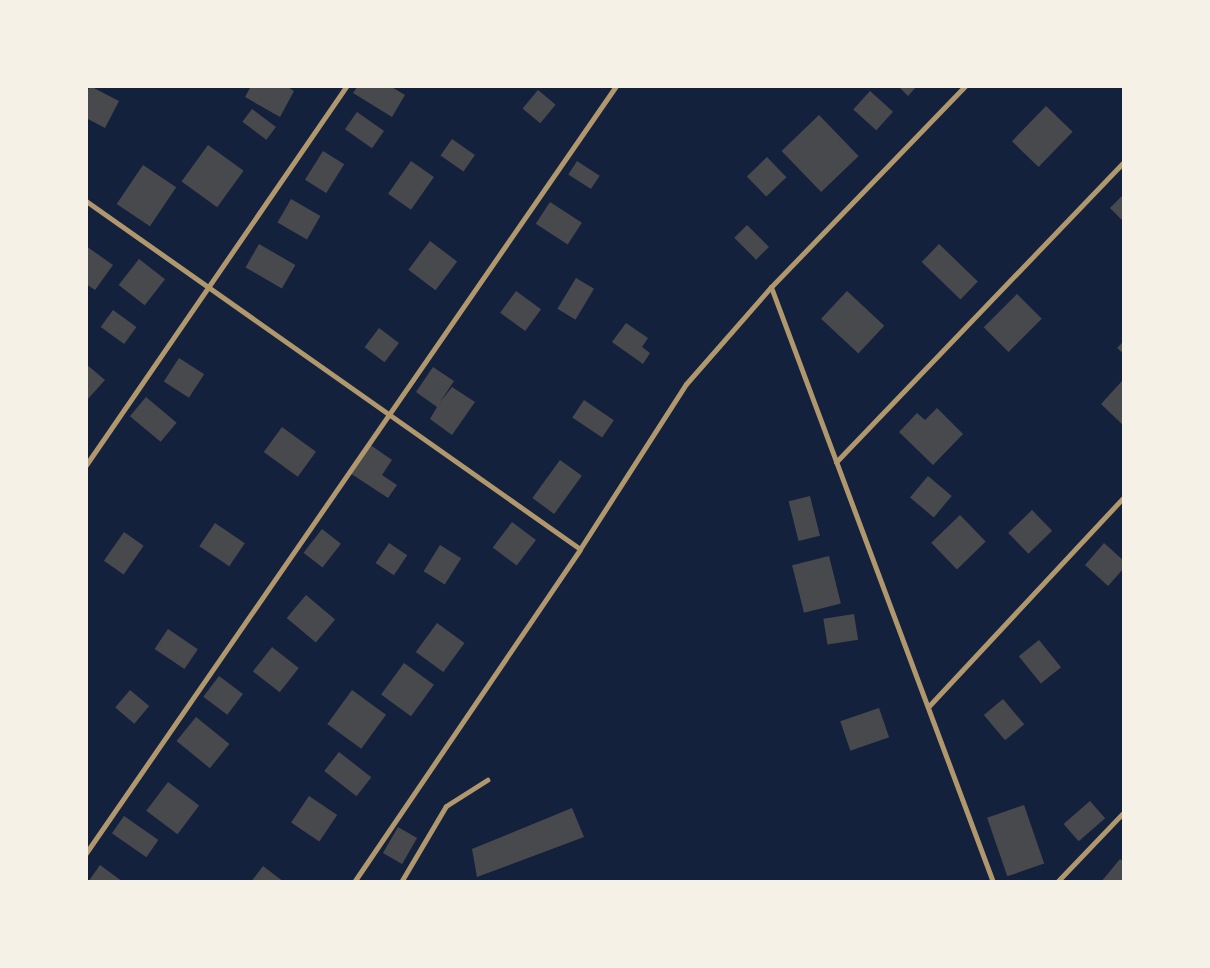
<!DOCTYPE html>
<style>
body{margin:0}
#map{position:relative;width:1210px;height:968px;overflow:hidden;background:#14213d;font-family:"Open Sans",sans-serif}
div>[style]{position:absolute}
.building>*{inset:0;background:#48494c;transform-origin:0 0}
.minor>*{height:5px;margin:-2.5px;padding:0 2.5px;transform-origin:2.5px;border-radius:2.5px;background:#b1986c}
span{translate:-50% -50%;white-space:nowrap;text-align:center;line-height:1.15;-webkit-text-stroke:4px #f6f1e7;paint-order:stroke}
.frame{position:absolute;inset:0;border:88px solid #f6f1e7;pointer-events:none}
</style>
<div id="map">
<div class="building">
<div style="clip-path:polygon(90px 86px,119px 101px,105px 128px,86px 118px,86px 94px)"></div>
<div style="clip-path:polygon(251px 86px,286px 86px,294px 91px,280px 117px,245px 97px)"></div>
<div style="clip-path:polygon(358px 86px,390px 86px,405px 95px,392px 117px,353px 93px)"></div>
<div style="clip-path:polygon(898px 86px,917px 86px,908px 96px)"></div>
<div style="left:538px;top:90px;width:23px;height:24px;rotate:40deg"></div>
<div style="left:870px;top:91px;width:31px;height:25px;rotate:42deg"></div>
<div style="left:1046px;top:106px;width:37px;height:49px;rotate:44deg"></div>
<div style="left:252px;top:109px;width:30px;height:16px;rotate:37deg"></div>
<div style="left:357px;top:112px;width:33px;height:21px;rotate:35deg"></div>
<div style="left:819px;top:115px;width:57px;height:52px;rotate:46deg"></div>
<div style="left:452px;top:139px;width:28px;height:20px;rotate:35deg"></div>
<div style="left:208px;top:145px;width:44px;height:45px;rotate:36deg"></div>
<div style="left:323px;top:151px;width:25px;height:34px;rotate:32deg"></div>
<div style="left:767px;top:157px;width:28px;height:28px;rotate:46deg"></div>
<div style="left:411px;top:161px;width:28px;height:40px;rotate:35deg"></div>
<div style="left:577px;top:161px;width:27px;height:16px;rotate:33deg"></div>
<div style="left:143px;top:165px;width:40px;height:47px;rotate:34deg"></div>
<div style="clip-path:polygon(1124px 194px,1124px 222px,1110px 208px)"></div>
<div style="left:291px;top:199px;width:34px;height:27px;rotate:30deg"></div>
<div style="left:550px;top:202px;width:38px;height:26px;rotate:33deg"></div>
<div style="left:747px;top:225px;width:31px;height:18px;rotate:45deg"></div>
<div style="left:430px;top:241px;width:34px;height:36px;rotate:37deg"></div>
<div style="left:259px;top:244px;width:42px;height:27px;rotate:30deg"></div>
<div style="left:939px;top:244px;width:54px;height:25px;rotate:44deg"></div>
<div style="clip-path:polygon(86px 246px,113px 265px,95px 290px,86px 284px)"></div>
<div style="left:139px;top:259px;width:33px;height:33px;rotate:38deg"></div>
<div style="left:576px;top:278px;width:21px;height:36px;rotate:31deg"></div>
<div style="left:516px;top:291px;width:31px;height:27px;rotate:36deg"></div>
<div style="left:847px;top:291px;width:51px;height:38px;rotate:43deg"></div>
<div style="left:1017px;top:294px;width:35px;height:47px;rotate:45deg"></div>
<div style="left:113px;top:310px;width:29px;height:21px;rotate:36deg"></div>
<div style="clip-path:polygon(626px 323px,648px 338px,642px 347px,650px 353px,643px 364px,612px 342px)"></div>
<div style="left:379px;top:328px;width:25px;height:24px;rotate:37deg"></div>
<div style="clip-path:polygon(1124px 341px,1124px 354px,1117px 348px)"></div>
<div style="left:179px;top:358px;width:30px;height:28px;rotate:33deg"></div>
<div style="clip-path:polygon(86px 364px,105px 380px,87px 400px,86px 399px)"></div>
<div style="clip-path:polygon(433px 367px,454px 381px,440px 402px,452px 387px,475px 402px,452px 435px,430px 419px,437px 407px,416px 392px)"></div>
<div style="clip-path:polygon(1122px 381px,1124px 383px,1124px 426px,1101px 404px)"></div>
<div style="left:146px;top:397px;width:40px;height:25px;rotate:40deg"></div>
<div style="left:584px;top:400px;width:36px;height:21px;rotate:34deg"></div>
<div style="clip-path:polygon(937px 408px,963px 434px,933px 465px,899px 432px,917px 413px,925px 420px)"></div>
<div style="left:282px;top:427px;width:42px;height:31px;rotate:36deg"></div>
<div style="clip-path:polygon(369px 444px,392px 460px,382px 475px,397px 485px,388px 498px,350px 473px)"></div>
<div style="left:560px;top:460px;width:27px;height:47px;rotate:36deg"></div>
<div style="left:928px;top:476px;width:31px;height:28px;rotate:40deg"></div>
<div style="left:810px;top:496px;width:41px;height:22px;rotate:76deg"></div>
<div style="left:1032px;top:510px;width:29px;height:33px;rotate:46deg"></div>
<div style="left:960px;top:515px;width:37px;height:40px;rotate:46deg"></div>
<div style="left:512px;top:522px;width:30px;height:32px;rotate:37deg"></div>
<div style="left:215px;top:523px;width:36px;height:28px;rotate:34deg"></div>
<div style="left:322px;top:529px;width:24px;height:30px;rotate:38deg"></div>
<div style="left:124px;top:532px;width:24px;height:35px;rotate:35deg"></div>
<div style="left:389px;top:543px;width:22px;height:24px;rotate:34deg"></div>
<div style="clip-path:polygon(1104px 543px,1124px 561px,1124px 568px,1108px 586px,1085px 565px)"></div>
<div style="left:440px;top:545px;width:25px;height:31px;rotate:32deg"></div>
<div style="left:829px;top:556px;width:49px;height:38px;rotate:76deg"></div>
<div style="left:306px;top:595px;width:38px;height:30px;rotate:40deg"></div>
<div style="left:854px;top:614px;width:26px;height:31px;rotate:81deg"></div>
<div style="left:437px;top:623px;width:34px;height:36px;rotate:36deg"></div>
<div style="left:168px;top:629px;width:36px;height:24px;rotate:34deg"></div>
<div style="left:1039px;top:640px;width:35px;height:26px;rotate:51deg"></div>
<div style="left:272px;top:647px;width:34px;height:31px;rotate:38deg"></div>
<div style="left:404px;top:663px;width:37px;height:39px;rotate:36deg"></div>
<div style="left:219px;top:676px;width:30px;height:26px;rotate:37deg"></div>
<div style="left:130px;top:690px;width:25px;height:23px;rotate:40deg"></div>
<div style="left:352px;top:690px;width:42px;height:42px;rotate:36deg"></div>
<div style="left:1003px;top:699px;width:33px;height:25px;rotate:50deg"></div>
<div style="left:879px;top:708px;width:31px;height:41px;rotate:71deg"></div>
<div style="left:196px;top:717px;width:43px;height:31px;rotate:39deg"></div>
<div style="left:339px;top:752px;width:41px;height:24px;rotate:38deg"></div>
<div style="left:168px;top:782px;width:39px;height:36px;rotate:37deg"></div>
<div style="left:309px;top:796px;width:34px;height:32px;rotate:34deg"></div>
<div style="left:1090px;top:801px;width:23px;height:35px;rotate:49deg"></div>
<div style="left:1024px;top:805px;width:62px;height:39px;rotate:71deg"></div>
<div style="clip-path:polygon(572px 808px,584px 837px,477px 877px,472px 849px)"></div>
<div style="left:124px;top:816px;width:42px;height:21px;rotate:35deg"></div>
<div style="left:398px;top:827px;width:22px;height:30px;rotate:30deg"></div>
<div style="clip-path:polygon(1120px 859px,1124px 862px,1124px 882px,1101px 882px)"></div>
<div style="clip-path:polygon(100px 865px,123px 882px,88px 882px)"></div>
<div style="clip-path:polygon(263px 866px,284px 882px,251px 882px)"></div>
</div>
<div class="minor">
<div style="left:86px;top:201px;width:604px;rotate:35.16deg"></div>
<div style="left:771px;top:287px;width:635px;rotate:69.54deg"></div>
<div style="left:836px;top:462px;width:416px;rotate:-46.2deg"></div>
<div style="left:86px;top:465px;width:460px;rotate:-55.5deg"></div>
<div style="left:928px;top:707px;width:287px;rotate:-47deg"></div>
<div style="left:86px;top:853px;width:932px;rotate:-55.36deg"></div>
<div style="left:354px;top:882px;width:402px;rotate:-55.8deg"></div>
<div style="left:580px;top:549px;width:196px;rotate:-57.3deg"></div>
<div style="left:686px;top:384px;width:129px;rotate:-48.8deg"></div>
<div style="left:771px;top:287px;width:279px;rotate:-46deg"></div>
<div style="left:401px;top:882px;width:88px;rotate:-59.4deg"></div>
<div style="left:446px;top:806px;width:49px;rotate:-32.4deg"></div>
<div style="left:1057px;top:882px;width:97px;rotate:-46.3deg"></div>
</div>
<div class="frame"></div>
</div>
